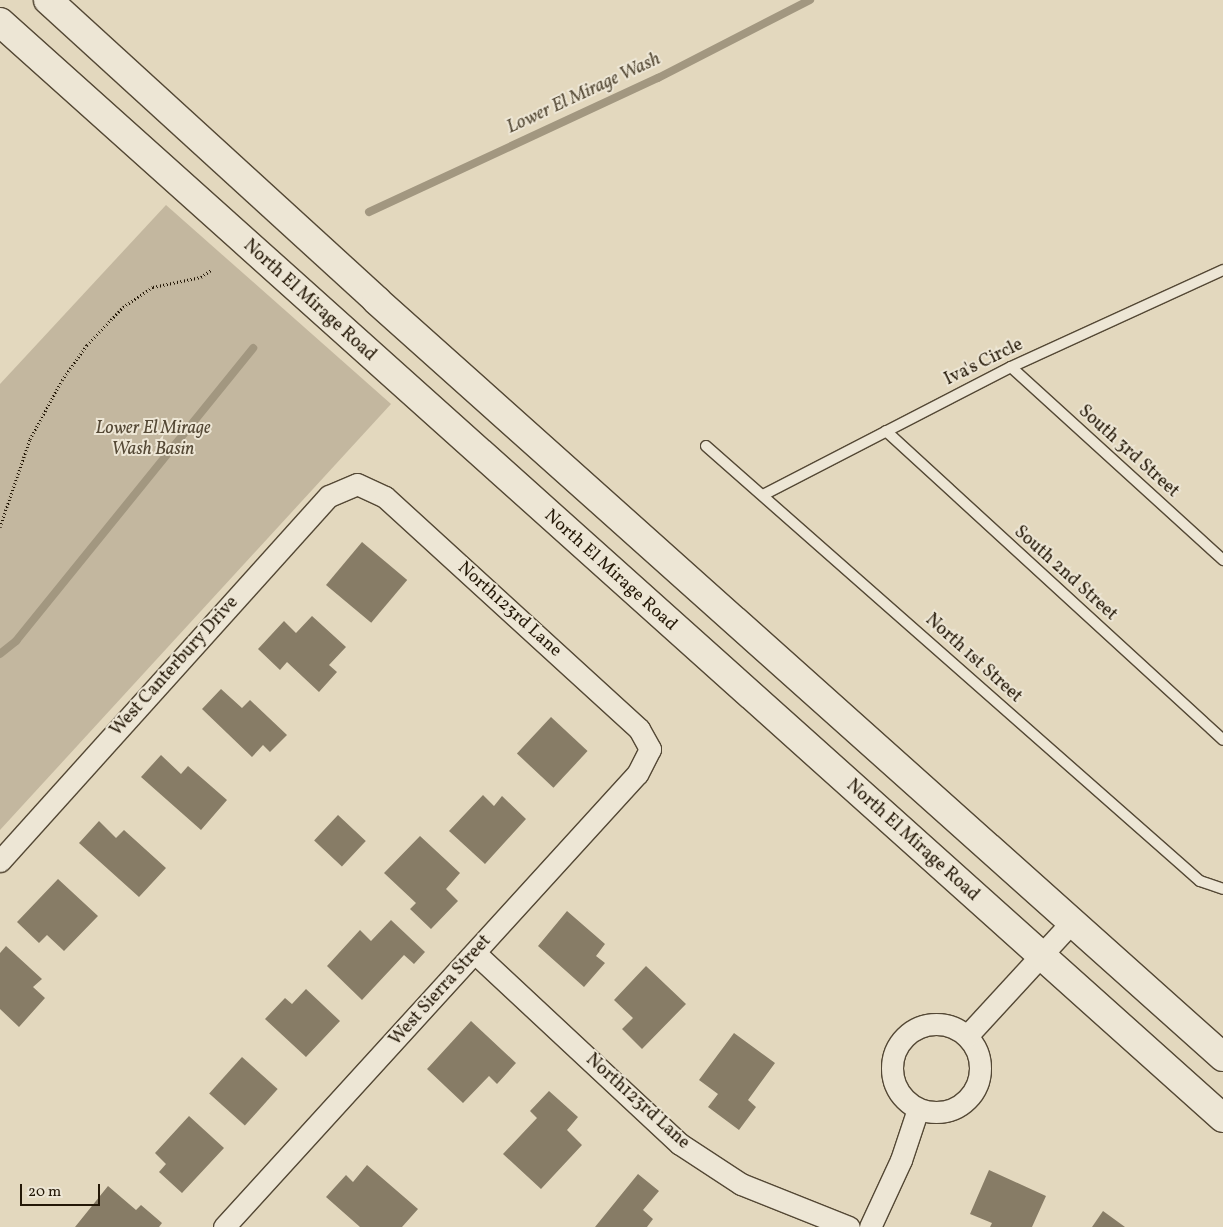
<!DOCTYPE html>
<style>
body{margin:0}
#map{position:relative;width:1223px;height:1227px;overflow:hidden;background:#e3d8be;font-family:Vollkorn,serif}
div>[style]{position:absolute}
.green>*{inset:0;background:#c3b79f}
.stream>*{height:8px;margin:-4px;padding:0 4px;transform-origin:4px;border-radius:4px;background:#a29780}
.building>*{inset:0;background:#877c66;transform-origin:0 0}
.path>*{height:3px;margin-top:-1.5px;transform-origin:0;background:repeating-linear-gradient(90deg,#241807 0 1px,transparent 0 3.5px)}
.roads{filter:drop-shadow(1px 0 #544835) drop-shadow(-1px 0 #544835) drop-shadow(0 1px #544835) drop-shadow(0 -1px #544835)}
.lane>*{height:10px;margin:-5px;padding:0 5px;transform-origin:5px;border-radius:5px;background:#ede6d5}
.street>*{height:21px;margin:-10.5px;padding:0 10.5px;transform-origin:10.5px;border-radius:10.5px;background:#ede6d5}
.street>.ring{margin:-10.5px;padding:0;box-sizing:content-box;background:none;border:21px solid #ede6d5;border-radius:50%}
.secondary>*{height:28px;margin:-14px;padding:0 14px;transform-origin:14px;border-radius:14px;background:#ede6d5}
span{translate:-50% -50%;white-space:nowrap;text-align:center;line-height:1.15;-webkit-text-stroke:4px #ede6d5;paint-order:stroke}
.street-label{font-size:18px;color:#241807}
.park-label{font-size:18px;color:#544835;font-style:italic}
.water-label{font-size:19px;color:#564b37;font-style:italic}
.scale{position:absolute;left:20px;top:1184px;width:80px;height:22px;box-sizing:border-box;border:2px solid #241807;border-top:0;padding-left:6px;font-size:15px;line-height:18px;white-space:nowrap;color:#241807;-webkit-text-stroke:4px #ede6d5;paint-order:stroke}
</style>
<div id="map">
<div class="green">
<div style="clip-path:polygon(166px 205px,391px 404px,0 830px,0 384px)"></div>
</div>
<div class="stream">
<div style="left:369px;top:212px;width:319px;rotate:-24.9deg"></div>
<div style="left:658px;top:78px;width:171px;rotate:-27.2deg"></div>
<div style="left:0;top:654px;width:21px;rotate:-39deg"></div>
<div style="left:16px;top:641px;width:377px;rotate:-51deg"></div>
</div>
<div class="building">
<div style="left:362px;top:542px;width:59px;height:56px;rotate:40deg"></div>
<div style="clip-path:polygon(312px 616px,346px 647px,329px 665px,337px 672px,319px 692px,287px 662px,280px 670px,258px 649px,284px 621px,296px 633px)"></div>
<div style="clip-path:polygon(221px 689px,242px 708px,250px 700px,287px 735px,270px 752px,263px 745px,252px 757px,202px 709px)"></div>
<div style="left:551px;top:717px;width:50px;height:50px;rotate:43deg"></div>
<div style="clip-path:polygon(161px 755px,181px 774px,188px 766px,227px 800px,201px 830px,141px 777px)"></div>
<div style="clip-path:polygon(483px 795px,494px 806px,502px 796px,526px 819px,485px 864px,449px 831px)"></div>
<div style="left:338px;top:815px;width:38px;height:35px;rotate:43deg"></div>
<div style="clip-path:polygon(99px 821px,116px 838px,124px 830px,166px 868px,139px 897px,79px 843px)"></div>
<div style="clip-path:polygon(420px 836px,460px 873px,446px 889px,458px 901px,431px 929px,410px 909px,416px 903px,384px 873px)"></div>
<div style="clip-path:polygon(58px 879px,98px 916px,64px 951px,47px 935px,39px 943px,17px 922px)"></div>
<div style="clip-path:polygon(567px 911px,605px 944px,596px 956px,605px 963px,584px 987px,538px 946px)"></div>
<div style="clip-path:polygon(391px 920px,425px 952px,414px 964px,404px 955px,362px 1000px,327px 966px,360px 930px,371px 941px)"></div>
<div style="clip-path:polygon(6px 946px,42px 979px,33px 987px,45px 998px,19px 1027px,0 1009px,0 953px)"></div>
<div style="clip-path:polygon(646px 966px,686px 1004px,642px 1049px,622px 1029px,633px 1018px,614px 1000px)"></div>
<div style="clip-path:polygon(306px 989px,340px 1021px,306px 1057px,265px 1019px,285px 998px,292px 1004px)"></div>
<div style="clip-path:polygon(471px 1021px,516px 1063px,497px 1084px,489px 1076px,463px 1103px,427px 1069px)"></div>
<div style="clip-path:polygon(734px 1033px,775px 1063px,748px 1100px,756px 1107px,739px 1130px,708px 1107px,718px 1094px,699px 1080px)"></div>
<div style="left:242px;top:1057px;width:48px;height:49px;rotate:42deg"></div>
<div style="clip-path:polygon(549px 1091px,578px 1117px,567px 1130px,582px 1145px,541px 1189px,503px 1154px,537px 1118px,530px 1111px)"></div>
<div style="clip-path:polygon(189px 1116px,224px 1148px,182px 1193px,159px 1172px,166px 1164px,155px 1153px)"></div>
<div style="clip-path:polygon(367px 1165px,418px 1209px,402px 1227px,360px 1227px,326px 1197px,346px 1175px,353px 1182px)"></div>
<div style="clip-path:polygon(989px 1170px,1046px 1196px,1032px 1227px,990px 1227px,992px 1223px,970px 1214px)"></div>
<div style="clip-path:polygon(638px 1174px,659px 1191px,643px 1210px,653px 1219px,647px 1227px,595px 1227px)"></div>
<div style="clip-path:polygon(108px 1186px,136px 1210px,141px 1205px,162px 1223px,159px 1227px,75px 1227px)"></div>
<div style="clip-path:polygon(1103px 1211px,1125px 1227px,1092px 1227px)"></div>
</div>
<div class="path">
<div style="left:0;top:527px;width:93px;rotate:-71.2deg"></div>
<div style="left:30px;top:439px;width:67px;rotate:-61.5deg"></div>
<div style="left:62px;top:380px;width:43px;rotate:-54.5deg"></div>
<div style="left:87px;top:345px;width:52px;rotate:-46.5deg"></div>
<div style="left:123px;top:307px;width:36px;rotate:-34deg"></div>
<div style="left:153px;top:287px;width:49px;rotate:-11.8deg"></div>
<div style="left:201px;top:277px;width:12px;rotate:-35deg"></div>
</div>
<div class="roads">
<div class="lane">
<div style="left:1011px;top:367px;width:287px;rotate:42.3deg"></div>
<div style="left:886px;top:431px;width:457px;rotate:42.5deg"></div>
<div style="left:706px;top:446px;width:658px;rotate:41.37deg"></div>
<div style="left:1200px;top:881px;width:24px;rotate:19deg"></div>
<div style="left:763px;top:495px;width:279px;rotate:-27.3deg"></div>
<div style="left:1011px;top:367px;width:233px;rotate:-24.6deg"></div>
</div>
<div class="street">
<div style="left:0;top:861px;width:491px;rotate:-48deg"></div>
<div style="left:329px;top:496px;width:30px;rotate:-23deg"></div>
<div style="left:357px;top:484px;width:31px;rotate:25deg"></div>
<div style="left:385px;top:497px;width:344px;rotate:42.4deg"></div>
<div style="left:639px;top:729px;width:23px;rotate:61deg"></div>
<div style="left:650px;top:749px;width:28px;rotate:117deg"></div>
<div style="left:637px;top:774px;width:613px;rotate:132.36deg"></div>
<div style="left:475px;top:953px;width:280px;rotate:43deg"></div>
<div style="left:680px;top:1144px;width:73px;rotate:33.3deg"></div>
<div style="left:741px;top:1184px;width:116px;rotate:21.7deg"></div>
<div class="ring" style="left:892px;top:1024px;width:67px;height:67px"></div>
<div style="left:967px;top:1036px;width:155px;rotate:-47.4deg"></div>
<div style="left:870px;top:1227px;width:74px;rotate:-65.2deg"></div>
<div style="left:901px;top:1160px;width:54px;rotate:-71.6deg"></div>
</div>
<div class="secondary">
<div style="left:48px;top:0;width:445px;rotate:42.4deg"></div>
<div style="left:376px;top:300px;width:1136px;rotate:41.79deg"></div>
<div style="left:0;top:22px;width:1642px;rotate:41.87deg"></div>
</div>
</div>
<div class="street-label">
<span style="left:309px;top:301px;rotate:42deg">North El Mirage Road</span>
<span style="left:984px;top:363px;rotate:-26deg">Iva's Circle</span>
<span style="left:1128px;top:452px;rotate:42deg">South 3rd Street</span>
<span style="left:610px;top:571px;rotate:42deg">North El Mirage Road</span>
<span style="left:1065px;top:574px;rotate:42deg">South 2nd Street</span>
<span style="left:509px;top:610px;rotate:42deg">North123rd Lane</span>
<span style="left:973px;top:659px;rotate:42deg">North 1st Street</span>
<span style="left:175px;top:667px;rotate:-48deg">West Canterbury Drive</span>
<span style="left:912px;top:841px;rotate:42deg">North El Mirage Road</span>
<span style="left:441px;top:991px;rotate:-48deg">West Sierra Street</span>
<span style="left:637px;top:1102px;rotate:42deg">North123rd Lane</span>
</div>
<div class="park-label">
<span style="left:153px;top:440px">Lower El Mirage<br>Wash Basin</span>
</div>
<div class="water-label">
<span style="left:584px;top:94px;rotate:-25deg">Lower El Mirage Wash</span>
</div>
<div class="scale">20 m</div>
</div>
